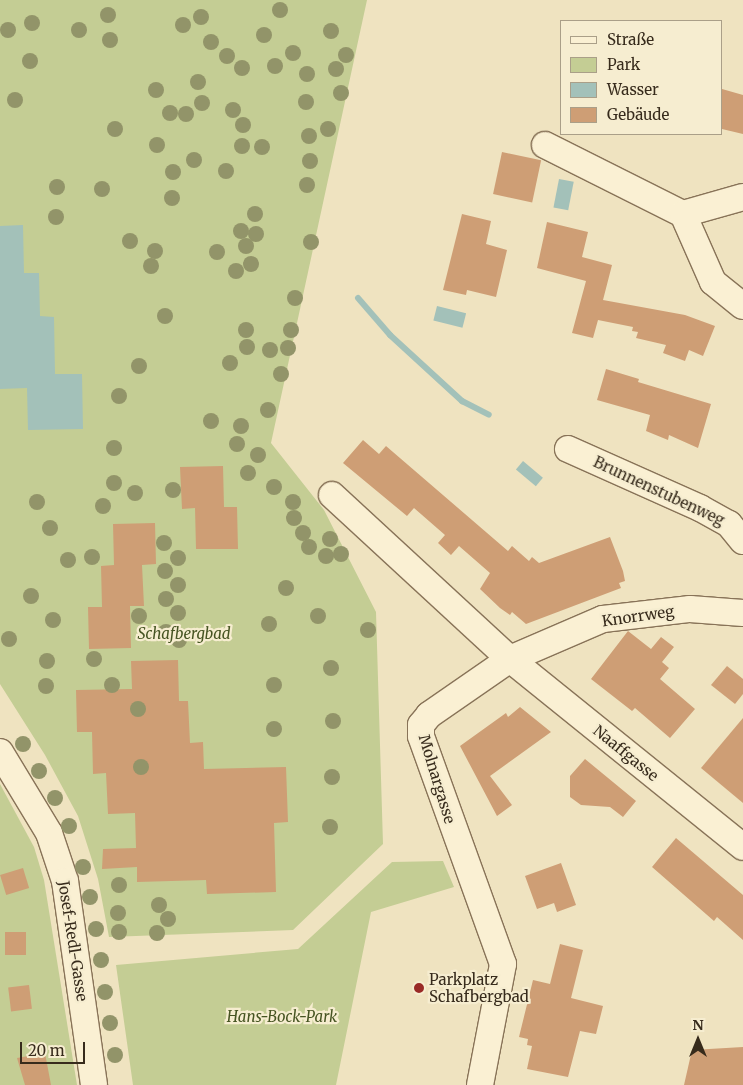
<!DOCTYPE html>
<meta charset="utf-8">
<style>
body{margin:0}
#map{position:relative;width:743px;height:1085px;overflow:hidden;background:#efe3c0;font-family:Merriweather,serif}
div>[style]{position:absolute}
.green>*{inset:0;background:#c4cd94}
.water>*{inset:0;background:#a3c1b9;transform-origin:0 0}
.stream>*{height:6px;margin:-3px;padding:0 3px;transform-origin:3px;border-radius:3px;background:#a3c1b9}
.building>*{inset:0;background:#ce9e75;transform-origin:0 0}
.roads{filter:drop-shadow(1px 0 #887358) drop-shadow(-1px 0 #887358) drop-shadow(0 1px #887358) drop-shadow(0 -1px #887358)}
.street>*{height:26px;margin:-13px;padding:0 13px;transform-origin:13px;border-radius:13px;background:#faf0d3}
.trees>*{width:16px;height:16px;margin:-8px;border-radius:50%;background:#929469}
.dots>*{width:14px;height:14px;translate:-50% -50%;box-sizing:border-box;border:2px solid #f6edd0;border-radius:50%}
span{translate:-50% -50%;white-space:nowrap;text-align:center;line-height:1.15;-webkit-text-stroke:4.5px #f6edd0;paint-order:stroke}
.street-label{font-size:15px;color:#372b1c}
.park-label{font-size:15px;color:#465422;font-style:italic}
.poi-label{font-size:15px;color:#372b1c}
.left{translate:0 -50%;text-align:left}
.legend{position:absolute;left:560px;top:20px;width:162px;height:115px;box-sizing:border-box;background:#f6edd0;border:1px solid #aa9f88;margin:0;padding:6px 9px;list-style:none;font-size:15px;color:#372b1c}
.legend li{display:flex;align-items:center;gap:10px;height:25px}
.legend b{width:25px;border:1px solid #aa9f88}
.north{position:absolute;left:673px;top:1015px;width:50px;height:50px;-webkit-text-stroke:4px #f6edd0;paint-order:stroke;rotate:0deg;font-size:14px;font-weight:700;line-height:20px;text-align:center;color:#372b1c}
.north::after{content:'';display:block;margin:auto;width:18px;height:22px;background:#372b1c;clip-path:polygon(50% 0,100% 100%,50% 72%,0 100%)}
.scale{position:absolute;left:20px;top:1042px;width:65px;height:22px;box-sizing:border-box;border:2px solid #372b1c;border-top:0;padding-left:6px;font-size:15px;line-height:18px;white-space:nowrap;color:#372b1c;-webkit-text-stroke:4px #f6edd0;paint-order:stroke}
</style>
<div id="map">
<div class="green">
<div style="clip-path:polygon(0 0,367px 0,271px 443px,324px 510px,376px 612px,383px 844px,293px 930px,109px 937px,98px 879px,78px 816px,45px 755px,0 684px)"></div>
<div style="clip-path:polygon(0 784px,34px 847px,44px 880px,77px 1085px,0 1085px)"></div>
<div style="clip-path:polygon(443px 861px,454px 887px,371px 912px,336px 1085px,133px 1085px,116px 965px,298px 949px,392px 862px)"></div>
</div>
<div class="water">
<div style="left:559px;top:179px;width:15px;height:29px;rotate:11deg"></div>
<div style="clip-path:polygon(23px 225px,24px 273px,39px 273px,40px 316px,54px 317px,55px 374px,82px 374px,83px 429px,28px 430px,27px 388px,0 389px,0 226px)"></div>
<div style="left:437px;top:306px;width:30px;height:15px;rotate:14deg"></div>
<div style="left:523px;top:461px;width:26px;height:11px;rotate:40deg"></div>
</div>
<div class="stream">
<div style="left:358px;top:298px;width:49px;rotate:49.1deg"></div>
<div style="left:390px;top:335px;width:98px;rotate:42.5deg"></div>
<div style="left:462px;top:401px;width:30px;rotate:27deg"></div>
</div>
<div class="building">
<div style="clip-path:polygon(722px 89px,743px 95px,743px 134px,722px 129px)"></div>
<div style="left:502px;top:152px;width:40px;height:43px;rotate:12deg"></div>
<div style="clip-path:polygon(462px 214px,491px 221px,486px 244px,507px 250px,496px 297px,467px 290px,466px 295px,443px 290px)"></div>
<div style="clip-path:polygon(547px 222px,588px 232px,582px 257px,612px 265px,603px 300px,685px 315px,715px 326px,703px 356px,689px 350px,685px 361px,663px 353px,666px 345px,636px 338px,638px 332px,632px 331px,633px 327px,598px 320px,593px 338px,572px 333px,586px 281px,537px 268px)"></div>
<div style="clip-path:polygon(606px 369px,639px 379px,638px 382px,711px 404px,698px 448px,669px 435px,668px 440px,646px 431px,650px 415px,597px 400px)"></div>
<div style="clip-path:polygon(363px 440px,379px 454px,386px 446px,508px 551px,512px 546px,529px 561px,532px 557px,539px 563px,610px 537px,623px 571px,625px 581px,619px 583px,621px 588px,526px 624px,512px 612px,510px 615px,500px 608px,480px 589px,490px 573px,459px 546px,451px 555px,438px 543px,445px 535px,414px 508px,407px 516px,343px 463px)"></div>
<div style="clip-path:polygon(223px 466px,224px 507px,237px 507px,238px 549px,196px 549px,195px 508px,182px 509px,180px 467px)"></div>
<div style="clip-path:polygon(155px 523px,156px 564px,142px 565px,144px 606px,130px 606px,131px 648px,89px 649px,88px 607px,102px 607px,101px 566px,114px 565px,113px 524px)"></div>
<div style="clip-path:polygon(628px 631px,651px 649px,661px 637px,674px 647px,662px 662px,669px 668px,660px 679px,695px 709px,670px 738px,635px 708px,632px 711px,591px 679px)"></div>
<div style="clip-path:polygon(178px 660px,179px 701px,188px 701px,190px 743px,203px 742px,204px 769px,286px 767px,288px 822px,274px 823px,276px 892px,207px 894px,206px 880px,137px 882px,137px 867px,102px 869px,103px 849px,136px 848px,135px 813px,108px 814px,106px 773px,93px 774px,92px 732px,77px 732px,76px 690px,132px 689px,131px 661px)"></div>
<div style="clip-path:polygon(727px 666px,743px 679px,743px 694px,735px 704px,711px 685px)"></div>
<div style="clip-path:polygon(520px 707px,551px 732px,490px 776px,512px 805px,497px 816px,460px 746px,506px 713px,508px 717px)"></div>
<div style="clip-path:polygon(743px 718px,743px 803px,701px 768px)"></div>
<div style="clip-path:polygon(585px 759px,636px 801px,623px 817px,610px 807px,581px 805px,570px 797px,570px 776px)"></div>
<div style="clip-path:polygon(676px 838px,743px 895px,743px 940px,717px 917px,714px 921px,652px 867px)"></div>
<div style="clip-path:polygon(561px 863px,576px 905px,557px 912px,554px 903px,537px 909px,525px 876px)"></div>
<div style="left:23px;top:868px;width:21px;height:24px;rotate:73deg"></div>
<div style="left:5px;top:932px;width:21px;height:23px"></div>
<div style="clip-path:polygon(560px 944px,583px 950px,571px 998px,603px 1006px,596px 1034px,580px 1031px,568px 1077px,527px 1069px,532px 1046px,527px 1045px,528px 1039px,519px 1037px,533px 980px,550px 984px)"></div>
<div style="left:29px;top:985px;width:24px;height:21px;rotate:83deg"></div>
<div style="clip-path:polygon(743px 1047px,743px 1085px,684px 1085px,692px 1050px)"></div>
<div style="clip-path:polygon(45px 1053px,51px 1085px,25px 1085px,17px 1058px)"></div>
</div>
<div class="roads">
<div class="street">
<div style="left:545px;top:145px;width:154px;rotate:26.6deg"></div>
<div style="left:683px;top:214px;width:74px;rotate:66.2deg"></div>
<div style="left:713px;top:282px;width:38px;rotate:39deg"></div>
<div style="left:683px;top:214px;width:62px;rotate:-15.8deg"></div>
<div style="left:568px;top:449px;width:145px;rotate:24.1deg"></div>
<div style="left:700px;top:508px;width:33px;rotate:29deg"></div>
<div style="left:729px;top:524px;width:22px;rotate:51deg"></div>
<div style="left:332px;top:495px;width:242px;rotate:42.7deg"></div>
<div style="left:510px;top:659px;width:299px;rotate:38.9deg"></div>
<div style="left:0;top:752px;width:95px;rotate:58.8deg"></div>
<div style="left:49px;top:833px;width:51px;rotate:71.6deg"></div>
<div style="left:65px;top:881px;width:206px;rotate:81.9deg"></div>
<div style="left:480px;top:1085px;width:123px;rotate:-79.2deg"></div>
<div style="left:503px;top:964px;width:242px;rotate:-109.8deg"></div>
<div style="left:421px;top:736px;width:11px;rotate:-90deg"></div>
<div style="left:421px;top:725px;width:13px;rotate:-51deg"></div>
<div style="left:429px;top:715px;width:98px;rotate:-34.7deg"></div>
<div style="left:510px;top:659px;width:101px;rotate:-23.3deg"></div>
<div style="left:603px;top:619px;width:88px;rotate:-6.6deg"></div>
<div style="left:690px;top:609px;width:53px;rotate:4.3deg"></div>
</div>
</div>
<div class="trees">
<div style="left:280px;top:10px"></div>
<div style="left:108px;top:15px"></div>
<div style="left:201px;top:17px"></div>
<div style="left:32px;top:23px"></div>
<div style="left:183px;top:25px"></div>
<div style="left:8px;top:30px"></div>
<div style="left:79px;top:30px"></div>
<div style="left:331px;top:31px"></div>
<div style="left:264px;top:35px"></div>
<div style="left:110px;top:40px"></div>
<div style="left:211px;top:42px"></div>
<div style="left:293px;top:53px"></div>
<div style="left:346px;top:55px"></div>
<div style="left:227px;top:56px"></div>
<div style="left:30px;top:61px"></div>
<div style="left:275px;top:66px"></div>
<div style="left:242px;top:68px"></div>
<div style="left:336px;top:69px"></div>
<div style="left:307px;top:74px"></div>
<div style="left:198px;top:82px"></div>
<div style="left:156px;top:90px"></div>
<div style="left:341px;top:93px"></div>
<div style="left:15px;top:100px"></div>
<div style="left:306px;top:102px"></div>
<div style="left:202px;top:103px"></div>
<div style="left:233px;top:110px"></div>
<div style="left:170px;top:113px"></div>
<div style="left:186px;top:114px"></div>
<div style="left:243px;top:125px"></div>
<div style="left:115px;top:129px"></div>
<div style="left:328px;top:129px"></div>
<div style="left:309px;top:136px"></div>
<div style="left:157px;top:145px"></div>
<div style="left:242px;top:146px"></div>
<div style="left:262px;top:147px"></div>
<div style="left:194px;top:160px"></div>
<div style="left:310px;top:161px"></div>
<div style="left:226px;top:171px"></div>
<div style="left:173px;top:172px"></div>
<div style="left:307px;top:185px"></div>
<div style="left:57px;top:187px"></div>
<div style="left:102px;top:189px"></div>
<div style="left:172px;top:198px"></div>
<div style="left:255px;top:214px"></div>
<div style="left:56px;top:217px"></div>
<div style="left:241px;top:231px"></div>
<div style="left:256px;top:234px"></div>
<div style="left:130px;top:241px"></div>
<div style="left:311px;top:242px"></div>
<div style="left:246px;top:246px"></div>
<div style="left:155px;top:251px"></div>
<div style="left:217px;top:252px"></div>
<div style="left:251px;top:264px"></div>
<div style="left:151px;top:266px"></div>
<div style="left:236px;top:271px"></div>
<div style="left:295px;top:298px"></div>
<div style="left:165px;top:316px"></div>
<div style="left:246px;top:330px"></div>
<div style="left:291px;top:330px"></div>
<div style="left:247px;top:347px"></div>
<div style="left:288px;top:348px"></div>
<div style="left:270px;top:350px"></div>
<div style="left:230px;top:363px"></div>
<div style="left:139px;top:366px"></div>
<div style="left:281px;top:374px"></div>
<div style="left:119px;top:396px"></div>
<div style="left:268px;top:410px"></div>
<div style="left:211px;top:421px"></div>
<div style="left:241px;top:426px"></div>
<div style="left:237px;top:444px"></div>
<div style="left:114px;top:448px"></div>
<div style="left:258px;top:455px"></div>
<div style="left:248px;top:473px"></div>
<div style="left:114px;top:483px"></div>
<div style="left:274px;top:487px"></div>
<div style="left:173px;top:490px"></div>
<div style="left:135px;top:493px"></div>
<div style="left:37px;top:502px"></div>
<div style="left:293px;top:502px"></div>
<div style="left:103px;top:506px"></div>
<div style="left:294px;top:518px"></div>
<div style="left:50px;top:528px"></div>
<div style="left:303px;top:533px"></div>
<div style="left:330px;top:539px"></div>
<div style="left:164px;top:543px"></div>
<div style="left:309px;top:547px"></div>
<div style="left:341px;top:554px"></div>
<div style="left:326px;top:556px"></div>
<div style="left:92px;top:557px"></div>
<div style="left:178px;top:558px"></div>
<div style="left:68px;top:560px"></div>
<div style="left:165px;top:571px"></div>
<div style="left:178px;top:585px"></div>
<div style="left:286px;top:588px"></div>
<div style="left:31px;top:596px"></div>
<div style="left:166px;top:599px"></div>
<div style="left:178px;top:613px"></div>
<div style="left:139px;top:616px"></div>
<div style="left:318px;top:616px"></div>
<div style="left:53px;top:620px"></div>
<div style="left:269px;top:624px"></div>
<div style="left:368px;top:630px"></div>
<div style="left:166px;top:632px"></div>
<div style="left:9px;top:639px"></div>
<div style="left:179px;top:640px"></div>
<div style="left:94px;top:659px"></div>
<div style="left:47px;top:661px"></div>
<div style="left:331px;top:668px"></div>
<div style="left:112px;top:685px"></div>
<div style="left:274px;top:685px"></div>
<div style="left:46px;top:686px"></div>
<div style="left:138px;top:709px"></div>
<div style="left:333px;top:721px"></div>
<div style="left:274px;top:729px"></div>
<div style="left:23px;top:744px"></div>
<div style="left:141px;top:767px"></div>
<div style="left:39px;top:771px"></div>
<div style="left:332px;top:777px"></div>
<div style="left:55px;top:798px"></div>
<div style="left:69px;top:826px"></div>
<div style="left:330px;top:827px"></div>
<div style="left:83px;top:867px"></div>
<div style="left:119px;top:885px"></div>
<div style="left:90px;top:897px"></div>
<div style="left:159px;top:905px"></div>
<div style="left:118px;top:913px"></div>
<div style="left:168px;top:919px"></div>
<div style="left:96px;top:929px"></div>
<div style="left:119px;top:932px"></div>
<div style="left:157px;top:933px"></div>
<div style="left:101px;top:960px"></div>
<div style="left:105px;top:992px"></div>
<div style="left:110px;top:1023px"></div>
<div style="left:115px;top:1055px"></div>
</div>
<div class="dots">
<div style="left:419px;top:988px;background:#992a26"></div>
</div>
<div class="street-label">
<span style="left:659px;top:491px;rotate:25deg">Brunnenstubenweg</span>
<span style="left:638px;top:616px;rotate:-8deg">Knorrweg</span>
<span style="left:626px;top:753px;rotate:39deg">Naaffgasse</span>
<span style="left:437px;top:779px;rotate:73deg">Molnargasse</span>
<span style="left:73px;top:941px;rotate:81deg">Josef-Redl-Gasse</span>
</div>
<div class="park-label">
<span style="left:184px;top:634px">Schafbergbad</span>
<span style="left:282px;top:1017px">Hans-Bock-Park</span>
</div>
<div class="poi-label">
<span class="left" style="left:429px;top:988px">Parkplatz<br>Schafbergbad</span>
</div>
<ul class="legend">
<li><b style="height:6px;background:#faf0d3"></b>Straße</li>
<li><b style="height:14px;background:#c4cd94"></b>Park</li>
<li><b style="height:14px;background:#a3c1b9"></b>Wasser</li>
<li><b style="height:14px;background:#ce9e75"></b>Gebäude</li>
</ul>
<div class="north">N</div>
<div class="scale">20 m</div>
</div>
